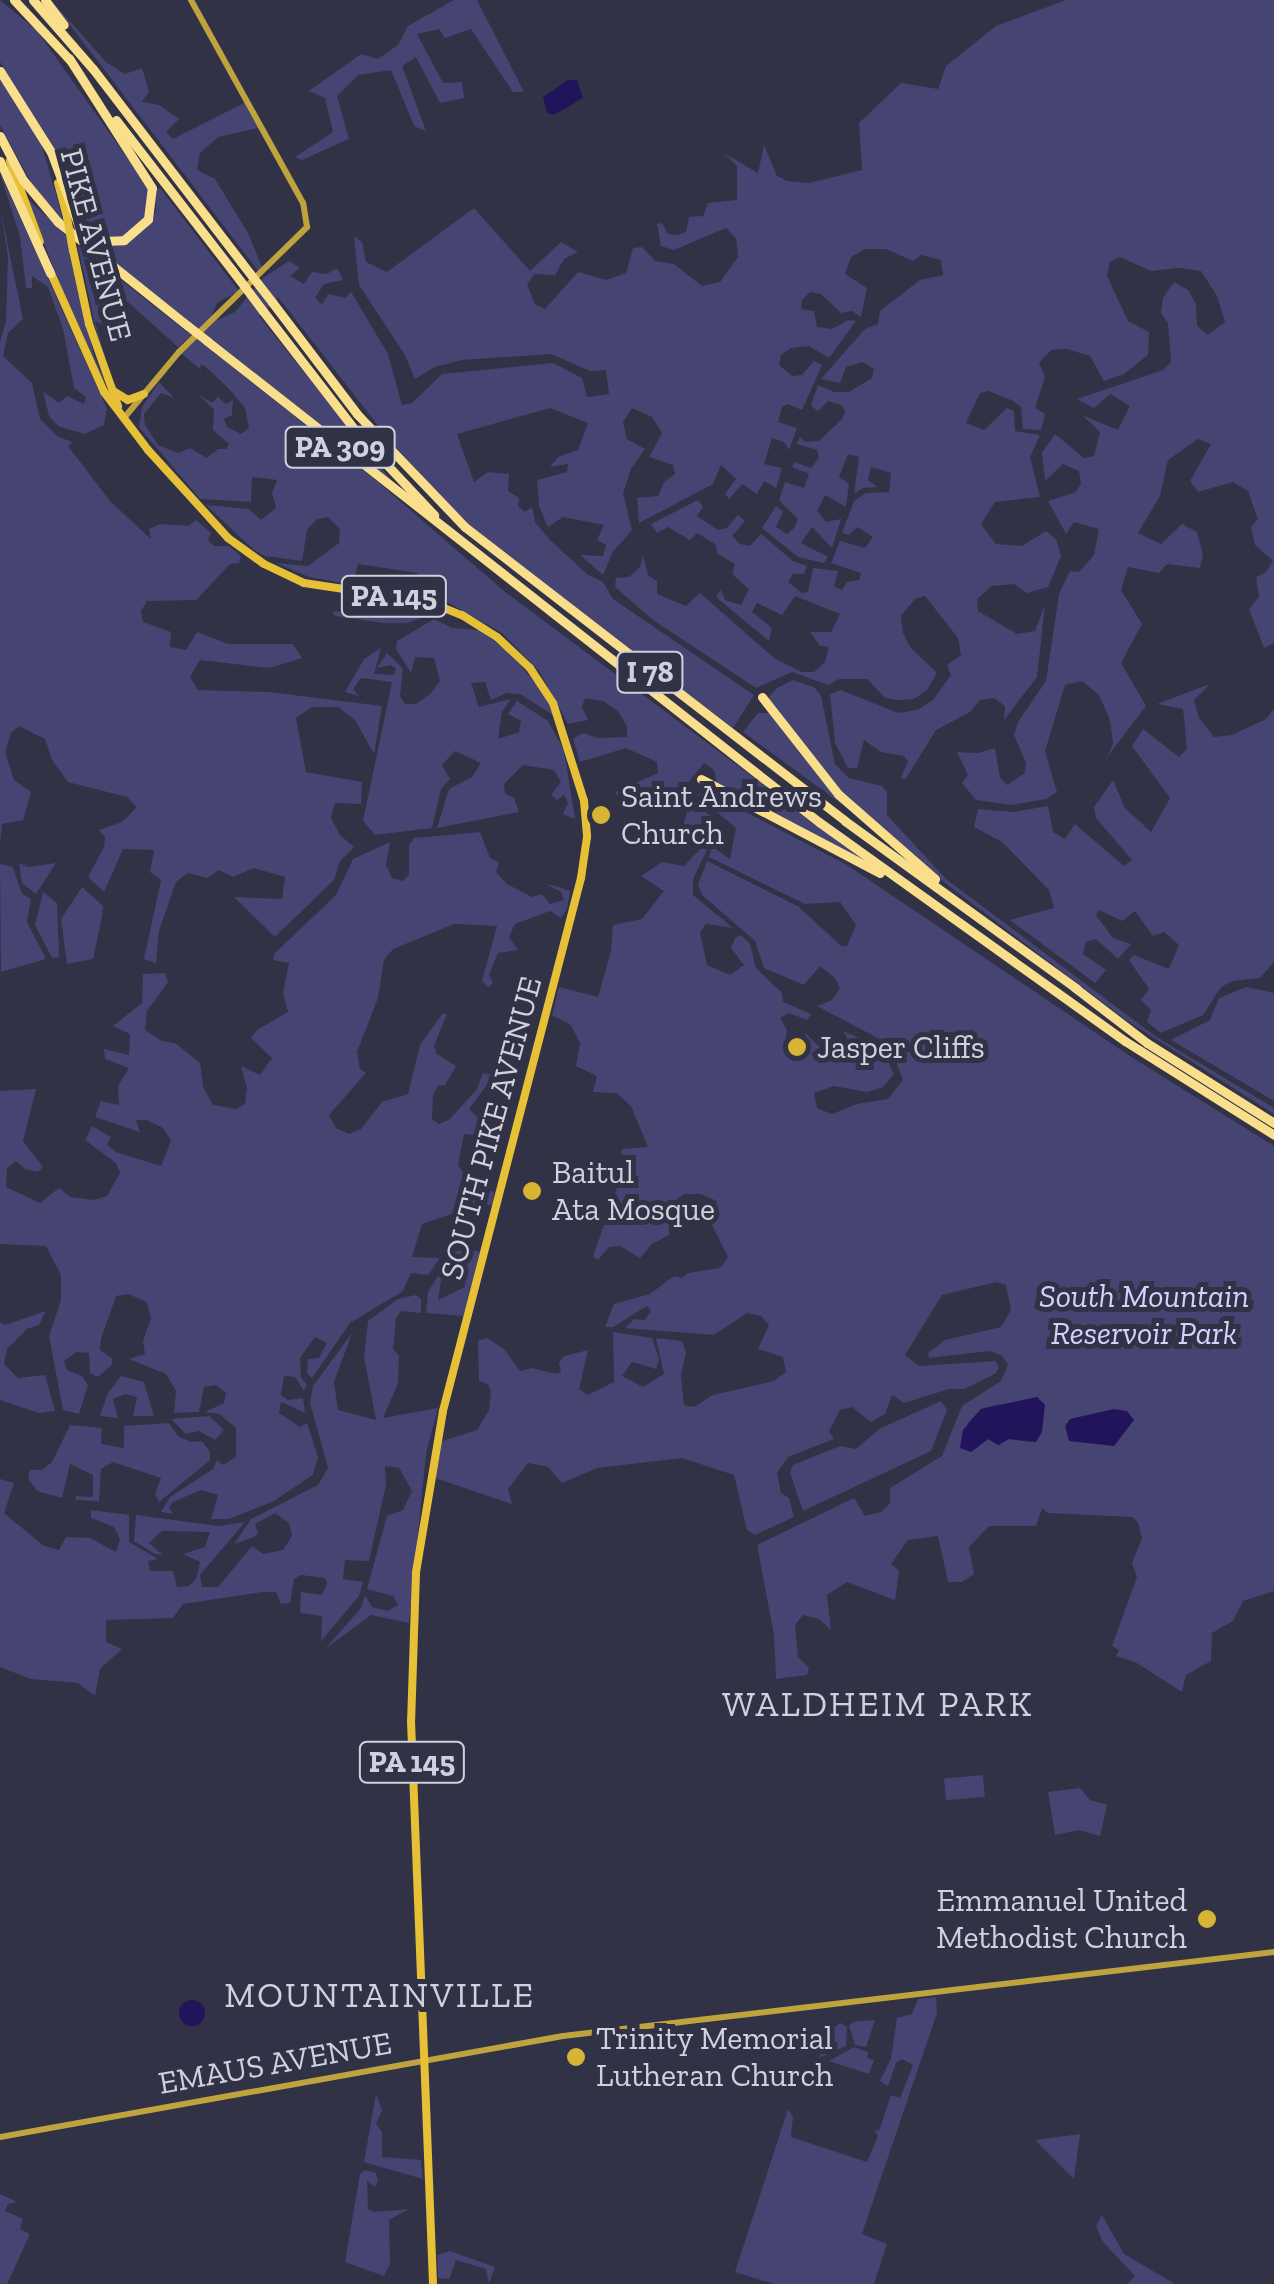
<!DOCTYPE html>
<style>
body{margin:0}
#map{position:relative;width:1274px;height:2284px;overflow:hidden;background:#313245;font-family:"Zilla Slab",serif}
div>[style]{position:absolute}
.green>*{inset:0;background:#454472;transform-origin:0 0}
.water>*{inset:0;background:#21145b}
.round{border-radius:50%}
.secondary>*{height:6px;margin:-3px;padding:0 3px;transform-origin:3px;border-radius:3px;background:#bfa33f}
.primary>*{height:8px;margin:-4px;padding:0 4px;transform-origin:4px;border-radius:4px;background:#e6c137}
.highway>*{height:9px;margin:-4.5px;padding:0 4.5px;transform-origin:4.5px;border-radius:4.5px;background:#f9df8c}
.primary-bridge>*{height:8px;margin:-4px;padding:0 4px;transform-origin:4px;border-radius:4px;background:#e6c137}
.highway-bridge>*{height:9px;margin:-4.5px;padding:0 4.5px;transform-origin:4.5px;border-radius:4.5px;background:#f9df8c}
.dots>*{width:28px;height:28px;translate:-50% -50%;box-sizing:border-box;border:5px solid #313245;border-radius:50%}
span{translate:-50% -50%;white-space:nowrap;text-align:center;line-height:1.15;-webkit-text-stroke:10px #313245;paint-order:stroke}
.shield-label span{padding:2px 8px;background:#313245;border:2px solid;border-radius:8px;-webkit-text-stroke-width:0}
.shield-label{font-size:30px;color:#d0d1dd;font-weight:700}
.street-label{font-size:32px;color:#d0d1dd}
.poi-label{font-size:32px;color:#d0d1dd}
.left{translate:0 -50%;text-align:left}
.right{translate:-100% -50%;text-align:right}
.park-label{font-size:32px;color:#d1d2fe;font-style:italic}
.neighbourhood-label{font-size:35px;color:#d0d1dd;letter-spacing:2.5px}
</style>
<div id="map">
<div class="green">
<div style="clip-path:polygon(0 0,37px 31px,148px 187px,147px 215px,123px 237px,104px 238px,80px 223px,53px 146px,0 62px)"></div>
<div style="clip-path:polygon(51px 0,106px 62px,125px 74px,142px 68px,149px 91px,142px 102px,159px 105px,179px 119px,166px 132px,173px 139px,244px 103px,258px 128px,218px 137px,200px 153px,197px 170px,215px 179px,248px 233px,263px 269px,259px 272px)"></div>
<div style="clip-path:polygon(454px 0,477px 0,524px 92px,513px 92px,471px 29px,445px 38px,439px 29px,417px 34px,443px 83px,462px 82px,464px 98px,440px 103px,416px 57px,402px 66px,426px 131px,414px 126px,391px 70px,358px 75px,337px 96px,349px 139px,302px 160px,295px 157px,333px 132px,325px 98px,309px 91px,361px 54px,378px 59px,398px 45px,408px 26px)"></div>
<div style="clip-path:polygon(1066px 0,1274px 0,1274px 643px,1264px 648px,1249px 609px,1259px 597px,1256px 577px,1266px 572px,1273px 561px,1255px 545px,1251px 527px,1258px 519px,1248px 491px,1233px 482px,1198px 492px,1190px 481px,1211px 444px,1198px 439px,1168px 460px,1160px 496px,1138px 533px,1161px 544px,1182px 524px,1197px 532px,1203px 555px,1200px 568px,1167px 564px,1159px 573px,1128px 567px,1121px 590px,1142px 624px,1121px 663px,1146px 706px,1107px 757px,1113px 744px,1110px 720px,1099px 695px,1082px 681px,1065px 685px,1045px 751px,1057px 792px,1046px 799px,1012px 805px,976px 800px,962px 783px,968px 775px,957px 752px,978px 753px,995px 748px,1000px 778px,1007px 785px,1025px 773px,1026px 763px,1014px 735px,1018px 722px,1046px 681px,1059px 594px,1070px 571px,1079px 572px,1094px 555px,1099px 529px,1074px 522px,1066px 534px,1048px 501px,1076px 492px,1081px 484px,1079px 471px,1063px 464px,1045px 481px,1042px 453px,1055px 434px,1084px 458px,1094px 456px,1100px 432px,1082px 415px,1118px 430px,1130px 406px,1110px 394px,1094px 408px,1077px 399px,1163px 370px,1171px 362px,1168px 323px,1161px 313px,1163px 298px,1174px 282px,1188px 290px,1196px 304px,1197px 326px,1208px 335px,1225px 322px,1217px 296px,1201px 271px,1179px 268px,1151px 271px,1120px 257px,1110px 262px,1107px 276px,1128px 321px,1149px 332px,1148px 355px,1124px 374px,1104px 381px,1090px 356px,1067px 349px,1051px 350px,1039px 363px,1045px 377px,1035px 408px,1045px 414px,1041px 430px,1023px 429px,1021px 407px,1013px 401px,989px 391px,980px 393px,966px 423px,984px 430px,1007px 408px,1014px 411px,1015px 431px,1040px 435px,1030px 457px,1040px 497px,995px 502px,981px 524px,996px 544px,1022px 546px,1046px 531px,1056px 539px,1061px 556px,1048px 587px,1027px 593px,1014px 584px,992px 586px,977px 599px,978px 611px,1017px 634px,1035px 631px,1045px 605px,1037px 677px,1004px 720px,1005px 706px,994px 698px,980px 700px,970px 712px,936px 730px,905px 780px,901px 777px,908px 762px,904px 756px,881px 752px,864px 740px,857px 768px,848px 768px,835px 743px,830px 694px,841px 690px,898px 713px,917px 710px,933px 700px,951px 675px,947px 665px,961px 655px,958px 638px,925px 596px,915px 599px,901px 616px,903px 633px,910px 647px,937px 673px,927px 690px,914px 699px,897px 700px,885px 698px,867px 679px,839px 679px,828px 685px,792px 672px,756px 688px,653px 620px,615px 587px,616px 578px,629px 577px,640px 567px,643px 555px,648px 575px,657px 581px,657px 594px,686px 606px,700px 593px,774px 658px,802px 672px,814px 672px,825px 662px,829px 647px,820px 646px,810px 632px,831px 632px,840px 614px,795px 596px,782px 615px,757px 603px,752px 612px,772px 628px,769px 641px,716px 597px,721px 590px,725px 600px,741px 605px,749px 589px,732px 574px,735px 564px,718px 554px,715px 544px,697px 533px,690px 540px,668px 527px,657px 533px,651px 524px,698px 500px,703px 507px,697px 516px,718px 530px,727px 528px,738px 515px,745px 521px,732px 536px,740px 544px,750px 546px,761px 534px,793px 561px,807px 566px,804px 574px,793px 574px,788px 582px,802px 593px,808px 592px,813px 568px,838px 571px,834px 586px,842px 590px,847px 582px,859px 580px,861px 573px,831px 563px,840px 541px,865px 548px,873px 537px,857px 527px,849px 535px,842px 533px,854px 501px,866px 493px,889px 492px,891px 473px,871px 467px,868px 480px,877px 487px,863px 488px,854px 494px,859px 457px,848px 454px,839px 477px,849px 484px,846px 507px,825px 495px,817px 511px,826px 522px,841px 519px,832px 548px,812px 527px,801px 543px,828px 557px,824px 563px,798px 557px,762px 528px,776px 506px,783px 511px,776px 527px,787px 534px,794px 528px,798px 519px,779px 500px,785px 482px,804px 488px,809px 474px,792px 467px,794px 462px,811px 468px,819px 458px,817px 450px,797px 444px,800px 437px,805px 442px,819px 441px,843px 418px,845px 411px,841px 405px,828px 401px,818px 411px,811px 406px,818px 385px,834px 392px,849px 392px,872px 378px,874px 369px,862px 362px,846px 367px,840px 383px,821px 379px,865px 329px,878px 324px,880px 311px,920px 280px,943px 275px,941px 260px,921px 255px,913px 261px,886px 249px,865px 249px,851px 257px,845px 274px,867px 288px,861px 317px,852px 311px,841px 313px,821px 294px,810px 292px,802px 300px,801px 309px,814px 311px,817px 327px,832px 329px,848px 320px,856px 321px,829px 358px,809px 346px,791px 348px,781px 355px,779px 365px,792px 376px,802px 375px,814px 361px,822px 365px,802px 410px,787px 404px,782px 407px,778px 422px,797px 428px,789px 450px,784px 442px,772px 438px,764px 464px,782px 468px,776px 488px,764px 481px,757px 494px,742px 484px,729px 499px,725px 494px,736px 479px,721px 465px,713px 484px,639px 523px,637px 498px,658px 496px,664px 482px,675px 474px,673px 465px,649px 457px,662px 433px,652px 417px,632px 408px,623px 422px,627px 439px,645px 449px,631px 469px,623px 493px,632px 530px,613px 552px,603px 575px,580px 555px,603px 556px,606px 545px,597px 540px,604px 525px,563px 517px,548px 527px,539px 506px,537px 480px,567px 472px,568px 464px,550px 467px,558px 457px,578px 450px,588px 423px,550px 408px,457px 434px,474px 482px,488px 472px,509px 474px,508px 491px,519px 498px,518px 506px,525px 512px,532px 507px,535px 522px,550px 540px,587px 574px,603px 582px,613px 599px,754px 695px,733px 728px,473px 530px,390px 441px,278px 297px,259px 316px,394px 484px,205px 334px,198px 340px,378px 482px,504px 591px,868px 863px,717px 784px,714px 770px,704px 763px,683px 789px,658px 808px,642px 790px,620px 799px,615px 792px,658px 773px,657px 762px,626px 748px,580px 762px,573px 739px,583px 733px,598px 738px,627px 737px,627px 726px,618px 711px,603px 701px,585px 698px,582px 707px,588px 720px,568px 724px,539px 671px,502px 633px,447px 602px,390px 590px,406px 588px,418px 573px,358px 564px,353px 585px,309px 577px,276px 563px,308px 566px,339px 543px,340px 529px,328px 517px,317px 519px,307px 530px,302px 561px,265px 556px,254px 550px,206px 505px,249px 509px,261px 520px,276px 508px,272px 493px,277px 480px,252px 477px,251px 502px,200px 499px,139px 427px,142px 407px,159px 382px,174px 398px,161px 393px,144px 414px,145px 425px,158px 445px,178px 453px,190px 448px,207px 458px,218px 449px,226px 449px,229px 444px,213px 430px,214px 410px,198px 394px,212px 403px,218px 397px,226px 404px,233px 400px,232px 415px,224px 419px,227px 427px,241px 434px,249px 428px,245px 408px,230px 390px,205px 366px,200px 365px,201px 370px,181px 353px,217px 320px,235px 312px,263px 278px,289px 261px,300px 268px,290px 276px,304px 284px,312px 272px,327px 274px,337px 268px,343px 280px,324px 284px,315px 298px,322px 304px,329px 294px,345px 298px,351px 292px,388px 354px,402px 405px,412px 403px,442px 374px,553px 363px,582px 378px,587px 397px,609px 394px,606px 370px,590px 371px,551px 354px,462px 360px,435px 367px,415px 379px,405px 355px,359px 285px,354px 236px,362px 242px,366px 262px,387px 272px,474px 208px,530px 271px,561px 242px,578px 252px,564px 259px,555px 275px,534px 274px,527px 285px,535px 304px,545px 309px,578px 272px,606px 280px,626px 273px,633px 248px,642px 247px,655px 261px,674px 264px,702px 286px,720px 282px,738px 257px,736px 238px,726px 228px,674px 250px,661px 246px,657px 224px,662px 223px,668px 234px,677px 235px,686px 232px,689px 217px,703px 216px,708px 203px,737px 200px,737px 166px,724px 153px,758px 173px,764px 145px,777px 176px,787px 181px,809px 183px,862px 170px,859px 123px,901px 83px,938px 89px,946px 66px,996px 26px)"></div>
<div style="clip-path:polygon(0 78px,41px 143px,63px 218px,92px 241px,127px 243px,148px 226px,156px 210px,155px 189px,160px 188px,239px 291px,217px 303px,211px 317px,178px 347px,120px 295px,101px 296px,100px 310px,112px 324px,107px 327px,95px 321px,110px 375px,120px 393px,134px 397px,120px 394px,111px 379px,96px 330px,78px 246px,188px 333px,195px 326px,61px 221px,38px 195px,0 125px)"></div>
<div style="clip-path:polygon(0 173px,107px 409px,104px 425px,84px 434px,58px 426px,49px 416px,43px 391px,59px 403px,67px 396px,84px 404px,86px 397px,74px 388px,63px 329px,48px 287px,32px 276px,32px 288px,26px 288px,20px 237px)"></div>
<div style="clip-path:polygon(26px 197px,67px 236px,94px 356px,107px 385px,86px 351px)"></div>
<div style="clip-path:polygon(0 207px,23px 319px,8px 333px,3px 356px,32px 383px,40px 419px,57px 436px,72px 442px,68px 446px,110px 501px,151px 539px,149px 529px,160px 524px,189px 526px,196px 520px,211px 533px,208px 540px,214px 546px,229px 546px,241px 556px,239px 563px,230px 564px,196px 600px,147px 601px,141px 611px,143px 622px,171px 632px,170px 647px,186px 650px,197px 632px,228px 644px,293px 644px,302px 658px,269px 668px,200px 660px,190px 677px,198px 690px,269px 692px,382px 706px,374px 754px,355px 720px,338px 707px,312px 707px,296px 718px,306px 772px,362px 782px,361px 804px,335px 803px,331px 818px,340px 835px,354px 847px,340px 861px,334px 880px,275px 937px,234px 897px,282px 899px,285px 877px,254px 868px,233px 877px,219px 870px,207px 878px,188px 873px,176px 882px,159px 931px,156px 963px,144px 959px,161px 880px,150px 872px,154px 850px,123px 849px,104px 892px,88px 877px,104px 847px,105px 837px,99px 830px,122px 822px,137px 807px,127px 797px,68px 782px,52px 760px,45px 739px,19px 726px,11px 733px,5px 752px,14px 780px,31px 792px,23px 820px,2px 824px,0 846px,0 342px,6px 321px,8px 256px)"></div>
<div style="clip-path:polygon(374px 601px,389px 608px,410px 604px,433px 614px,407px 623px,384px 623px,335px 616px,332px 611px,357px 613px,371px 609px)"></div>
<div style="clip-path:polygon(434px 619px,452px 628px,479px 630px,510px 653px,544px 693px,553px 715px,520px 694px,507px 693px,491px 700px,485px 682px,471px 683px,479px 707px,511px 699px,502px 712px,498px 739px,519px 732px,521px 721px,508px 714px,517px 701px,548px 721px,564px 750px,575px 819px,563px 814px,568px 803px,564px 795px,557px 800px,551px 795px,561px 782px,554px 770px,523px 765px,504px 784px,505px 794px,514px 798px,519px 812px,437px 828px,449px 789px,472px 777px,481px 763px,455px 751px,442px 765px,450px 779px,441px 789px,432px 828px,375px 835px,363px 821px,392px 682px,361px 678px,353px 689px,359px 696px,345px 692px,364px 659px,381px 648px,374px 674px,394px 675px,396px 668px,390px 665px,377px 668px,387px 653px,403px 669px,400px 696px,405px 704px,416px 704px,430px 694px,440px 681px,434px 658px,415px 657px,411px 673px,396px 649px,397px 641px)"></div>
<div style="clip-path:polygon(793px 680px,814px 687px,821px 696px,835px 764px,849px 778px,882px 786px,887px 792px,887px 815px,946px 879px,1155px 1036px,1274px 1108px,1274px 1114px,1126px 1020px,941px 880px,847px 799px,772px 704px,769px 697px,777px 688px)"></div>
<div style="clip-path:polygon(1210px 684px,1194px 700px,1199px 718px,1214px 737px,1232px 735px,1266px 719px,1274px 709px,1274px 962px,1260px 978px,1232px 981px,1221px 987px,1203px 1015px,1161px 1033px,1147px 1022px,1151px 1010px,1141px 1000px,1149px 989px,1129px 960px,1134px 955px,1169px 969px,1179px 945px,1164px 932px,1153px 936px,1135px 911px,1122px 921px,1099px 910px,1096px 915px,1113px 938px,1131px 944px,1118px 959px,1096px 939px,1086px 942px,1083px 954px,1106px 970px,1095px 983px,1010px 920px,1054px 908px,1049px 890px,1002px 842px,974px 827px,978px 809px,1013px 812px,1048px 806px,1053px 832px,1065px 839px,1075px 824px,1124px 866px,1132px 860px,1096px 818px,1094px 807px,1113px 780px,1125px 808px,1151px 832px,1170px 798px,1132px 746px,1143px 729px,1179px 757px,1187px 749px,1183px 709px,1157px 704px)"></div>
<div style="clip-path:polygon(758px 713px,770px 713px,851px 811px,743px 732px)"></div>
<div style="clip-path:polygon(evenodd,702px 789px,847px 865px,1133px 1058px,1274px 1146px,1274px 1591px,1243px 1601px,1233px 1621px,1212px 1633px,1211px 1661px,1186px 1675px,1182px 1692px,1135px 1662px,1116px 1656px,1119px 1650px,1112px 1646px,1137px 1577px,1132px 1563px,1142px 1538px,1138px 1523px,1133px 1517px,1048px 1513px,1042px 1508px,1036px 1526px,989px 1526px,969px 1547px,974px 1574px,962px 1582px,948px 1582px,938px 1536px,908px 1540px,891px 1564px,899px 1571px,895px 1600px,847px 1582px,827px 1595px,831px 1630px,819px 1619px,803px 1615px,795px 1625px,798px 1657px,809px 1668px,807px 1675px,776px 1679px,774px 1635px,757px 1545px,854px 1498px,865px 1516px,881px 1512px,890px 1503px,890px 1488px,942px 1456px,962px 1406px,1001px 1381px,1008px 1364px,1001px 1355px,989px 1351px,929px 1358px,928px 1353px,945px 1340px,1001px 1327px,1011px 1310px,1006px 1285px,997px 1282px,942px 1295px,905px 1355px,919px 1366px,996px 1361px,999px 1368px,995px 1374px,964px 1389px,949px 1389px,904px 1403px,892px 1395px,885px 1414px,871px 1422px,852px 1407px,840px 1410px,829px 1431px,834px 1439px,788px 1457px,777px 1473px,781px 1493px,789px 1498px,794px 1517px,755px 1535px,747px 1530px,734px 1475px,682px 1458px,597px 1468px,562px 1483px,548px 1467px,528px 1463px,508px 1489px,512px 1504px,432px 1477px,440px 1442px,477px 1430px,489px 1410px,491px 1391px,488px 1384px,479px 1381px,478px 1341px,487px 1338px,504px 1349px,520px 1371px,532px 1368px,556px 1374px,561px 1372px,559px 1363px,564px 1356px,588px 1350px,579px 1389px,588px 1395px,614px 1382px,613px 1332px,652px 1338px,659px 1359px,656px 1369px,632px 1362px,622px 1376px,643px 1387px,664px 1374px,656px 1338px,682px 1341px,686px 1352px,681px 1375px,684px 1405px,694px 1407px,713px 1395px,774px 1381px,786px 1372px,783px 1357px,758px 1349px,769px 1325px,761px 1316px,747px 1313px,714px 1335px,625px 1328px,634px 1319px,645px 1320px,651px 1311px,647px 1306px,613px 1327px,605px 1327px,614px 1304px,650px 1294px,674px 1276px,682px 1278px,688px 1273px,720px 1268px,728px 1257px,709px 1219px,717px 1201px,700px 1194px,684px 1194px,671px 1203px,669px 1235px,652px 1244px,640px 1258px,620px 1246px,609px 1247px,598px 1260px,593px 1256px,620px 1180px,622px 1149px,648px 1147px,631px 1106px,616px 1093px,593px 1092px,597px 1076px,576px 1066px,580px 1043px,571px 1025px,552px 1015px,559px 987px,598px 997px,611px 951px,613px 925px,642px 919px,664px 891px,641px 876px,662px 862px,684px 866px,701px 848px,704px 839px,695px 835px,686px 840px,672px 832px,683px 826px,690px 803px,711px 816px,707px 850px,693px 879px,693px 895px,733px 928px,706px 924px,700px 932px,707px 965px,730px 975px,744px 965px,731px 948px,735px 938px,741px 935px,750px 944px,756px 968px,782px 993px,783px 1002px,811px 1014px,807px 1020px,789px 1013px,780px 1018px,787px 1030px,784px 1053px,792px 1059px,804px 1046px,805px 1033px,823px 1050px,850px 1055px,852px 1047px,843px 1031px,873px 1044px,886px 1057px,894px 1074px,883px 1087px,867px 1092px,834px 1086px,814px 1093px,817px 1108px,832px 1114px,857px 1104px,888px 1099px,903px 1080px,889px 1044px,817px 1006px,832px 1000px,840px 988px,835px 978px,820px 966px,804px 985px,764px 968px,755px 941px,702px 895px,698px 885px,707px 861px,799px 907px,841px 946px,847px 946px,856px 925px,840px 902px,805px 904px,709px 857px,714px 841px,717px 850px,730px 859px,736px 828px,698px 796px,702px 789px,1000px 1404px,1032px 1442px,1008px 1439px,999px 1445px,988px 1439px,971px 1452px,967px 1424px,981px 1409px,1000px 1404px)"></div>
<div style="clip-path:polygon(480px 832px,490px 858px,499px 863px,496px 872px,507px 884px,532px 897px,542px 894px,550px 904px,564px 900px,561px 892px,546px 884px,559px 887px,570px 891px,567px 909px,561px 918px,550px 911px,515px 924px,509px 937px,518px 950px,498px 953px,489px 975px,493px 983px,488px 987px,482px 981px,497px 926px,454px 924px,393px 949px,384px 960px,378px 998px,357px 1052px,360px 1069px,366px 1073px,329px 1115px,336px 1128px,349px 1134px,361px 1129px,382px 1102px,408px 1094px,420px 1045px,442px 1014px,447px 1014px,434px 1046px,437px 1054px,456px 1066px,445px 1085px,438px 1086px,433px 1095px,432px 1119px,439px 1124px,450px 1119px,477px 1089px,483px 1073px,494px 1075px,469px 1109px,484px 1124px,484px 1136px,464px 1134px,458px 1165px,473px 1186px,494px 1192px,492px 1205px,470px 1203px,461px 1211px,422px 1224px,412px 1257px,440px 1258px,428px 1275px,411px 1273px,403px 1291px,350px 1323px,312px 1378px,307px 1374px,308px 1359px,319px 1358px,327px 1343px,315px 1337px,300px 1358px,301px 1378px,307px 1384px,304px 1391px,295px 1377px,284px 1376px,281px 1395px,288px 1400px,303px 1398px,305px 1413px,281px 1402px,279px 1413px,300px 1427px,307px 1423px,318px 1457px,313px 1475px,274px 1501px,229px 1519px,211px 1519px,218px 1495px,201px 1490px,173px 1502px,169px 1507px,173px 1514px,161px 1512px,170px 1497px,213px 1469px,217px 1460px,223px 1465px,236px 1457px,236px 1428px,219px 1414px,205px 1412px,224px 1403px,226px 1393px,216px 1385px,204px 1387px,199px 1412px,174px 1413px,176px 1391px,166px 1374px,129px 1359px,145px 1354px,143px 1341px,151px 1318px,147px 1302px,128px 1294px,116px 1296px,101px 1339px,100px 1350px,113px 1359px,111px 1366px,98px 1377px,90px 1373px,89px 1353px,77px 1352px,64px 1361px,67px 1370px,82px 1376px,88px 1385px,79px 1414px,63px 1410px,49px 1336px,61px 1300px,61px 1275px,46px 1246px,0 1244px,0 1091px,36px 1089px,23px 1141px,43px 1167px,38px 1172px,25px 1169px,16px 1161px,7px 1168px,6px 1187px,40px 1203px,59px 1188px,70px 1197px,94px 1200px,107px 1196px,120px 1173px,116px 1163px,85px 1140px,92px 1126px,111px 1137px,107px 1145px,116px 1152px,161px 1166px,171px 1141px,163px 1128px,147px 1120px,136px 1120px,140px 1132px,95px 1117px,101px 1101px,119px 1105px,118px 1086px,129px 1068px,105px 1059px,104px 1049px,129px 1055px,130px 1034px,113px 1026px,142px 1003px,143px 974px,165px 973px,168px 982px,147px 1011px,145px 1030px,162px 1041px,175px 1043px,200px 1063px,203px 1087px,213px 1105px,236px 1109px,245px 1104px,247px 1088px,241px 1066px,260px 1075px,272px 1058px,251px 1038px,257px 1030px,288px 1012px,283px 993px,289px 963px,273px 960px,274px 954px,336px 895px,353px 859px,390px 842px,386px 865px,392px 878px,403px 881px,409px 874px,409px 845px,414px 838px)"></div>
<div style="clip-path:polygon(19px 863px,28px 867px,56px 863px,36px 894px,22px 883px)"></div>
<div style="clip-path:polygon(0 864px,13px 867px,22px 894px,31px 899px,27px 922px,46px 959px,1px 972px)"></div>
<div style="clip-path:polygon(82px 887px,103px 906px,102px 917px,93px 959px,67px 964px,61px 919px)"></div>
<div style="clip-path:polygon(43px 892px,57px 903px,59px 957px,52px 958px,35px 925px)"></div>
<div style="clip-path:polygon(1246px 987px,1274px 993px,1274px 1101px,1171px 1040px,1210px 1020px,1219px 998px)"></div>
<div style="clip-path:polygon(472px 1250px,480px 1252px,463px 1316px,426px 1313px,428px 1292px,443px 1268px,438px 1300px,465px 1287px,466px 1265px,462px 1258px,449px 1258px,456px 1251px)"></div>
<div style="clip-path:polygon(416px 1295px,421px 1299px,421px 1313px,401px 1311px,396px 1318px,393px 1349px,399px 1356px,398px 1383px,383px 1418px,438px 1408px,426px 1454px,409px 1623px,371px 1615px,325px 1649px,361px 1608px,365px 1595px,372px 1607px,388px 1611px,398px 1605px,393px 1596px,367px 1589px,387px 1516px,403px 1510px,412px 1491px,399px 1468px,385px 1466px,386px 1485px,369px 1561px,345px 1560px,343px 1579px,363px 1582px,359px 1596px,321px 1641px,322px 1616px,300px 1613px,301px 1592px,322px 1595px,327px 1584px,325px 1578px,301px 1575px,294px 1579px,290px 1603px,281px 1604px,276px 1592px,263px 1592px,183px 1604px,173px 1618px,106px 1620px,106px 1642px,122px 1649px,100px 1669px,95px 1696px,78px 1683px,31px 1679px,0 1667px,0 1479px,14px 1483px,4px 1513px,44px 1546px,59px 1550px,66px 1537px,90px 1538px,116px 1552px,120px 1539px,114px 1527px,91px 1518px,91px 1510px,129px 1515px,129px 1542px,158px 1559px,148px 1561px,150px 1571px,173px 1571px,177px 1587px,189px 1586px,196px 1579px,200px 1562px,183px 1554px,205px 1547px,210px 1532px,162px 1531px,149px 1543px,163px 1555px,155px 1554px,134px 1541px,136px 1515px,218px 1526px,245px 1522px,200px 1575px,202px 1587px,218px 1587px,252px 1546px,263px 1554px,283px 1550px,292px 1536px,289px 1523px,275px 1513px,255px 1524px,258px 1534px,254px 1537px,234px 1544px,251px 1519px,318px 1485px,328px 1468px,310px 1403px,313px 1386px,352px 1333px,334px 1382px,338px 1410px,376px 1420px,364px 1357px,368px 1321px,398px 1299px)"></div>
<div style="clip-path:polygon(46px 1311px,39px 1325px,27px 1329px,7px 1349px,4px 1364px,18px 1378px,45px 1375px,55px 1411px,39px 1413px,0 1400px,0 1322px,5px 1325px)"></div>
<div style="clip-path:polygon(121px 1376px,144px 1382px,154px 1416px,133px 1416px,137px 1397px,125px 1394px,113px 1399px,118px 1418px,100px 1416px,108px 1393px)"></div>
<div style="clip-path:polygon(941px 1401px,947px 1410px,931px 1451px,803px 1511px,790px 1473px,793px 1465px,840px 1446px,856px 1449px,879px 1429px)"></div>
<div style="clip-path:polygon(209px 1416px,224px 1430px,215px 1440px,199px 1431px,186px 1434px,171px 1419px)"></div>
<div style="clip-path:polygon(169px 1423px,178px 1436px,191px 1442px,202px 1441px,210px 1452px,210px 1460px,159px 1502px,155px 1494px,161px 1478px,113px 1462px,101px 1469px,99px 1501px,75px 1500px,76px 1496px,93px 1497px,93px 1475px,70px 1464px,62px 1498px,37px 1491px,28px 1478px,30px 1470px,42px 1470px,52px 1462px,70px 1425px,102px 1428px,101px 1444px,124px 1448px,124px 1426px)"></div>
<div style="left:983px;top:1775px;width:22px;height:39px;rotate:85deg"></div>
<div style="clip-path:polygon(1080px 1788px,1090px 1800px,1107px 1805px,1100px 1836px,1079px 1830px,1055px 1835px,1048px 1792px)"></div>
<div style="clip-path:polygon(936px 1997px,937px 2013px,862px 2234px,887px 2244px,874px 2284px,774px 2284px,735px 2272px,788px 2109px,793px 2117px,791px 2137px,867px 2162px,878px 2136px,874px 2130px,879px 2131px,891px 2095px,900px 2098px,913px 2065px,902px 2059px,896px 2063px,888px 2086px,880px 2081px,891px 2058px,897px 2018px,912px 2014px,918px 1999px)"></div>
<div style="clip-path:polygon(875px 2020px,866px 2047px,855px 2045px,849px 2026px,853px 2022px)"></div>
<div style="clip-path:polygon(841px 2023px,847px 2027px,846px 2046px,819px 2058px,828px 2031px)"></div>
<div style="clip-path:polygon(854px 2047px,868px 2052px,867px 2058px,874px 2060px,869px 2074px,829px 2061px)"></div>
<div style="clip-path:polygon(376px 2094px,382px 2110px,376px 2124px,382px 2132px,382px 2157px,421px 2160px,423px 2179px,364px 2162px)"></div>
<div style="clip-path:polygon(1080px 2134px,1074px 2179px,1035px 2140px)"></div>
<div style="clip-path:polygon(365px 2170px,376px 2173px,378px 2180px,375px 2187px,367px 2181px,368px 2209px,374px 2212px,409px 2209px,389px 2220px,390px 2264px,384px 2276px,345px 2262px,360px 2174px)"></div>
<div style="clip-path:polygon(0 2194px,17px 2202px,8px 2204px,5px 2211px,23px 2219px,20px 2229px,30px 2234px,7px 2284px,0 2284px)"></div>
<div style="clip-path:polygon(1102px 2215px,1124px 2254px,1175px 2284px,1127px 2284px,1135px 2276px,1103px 2242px,1096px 2226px)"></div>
<div style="clip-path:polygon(450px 2251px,495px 2267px,489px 2284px,486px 2269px,456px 2260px,449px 2279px,438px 2278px,437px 2255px)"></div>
</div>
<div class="water">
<div style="clip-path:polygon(568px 80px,577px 80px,583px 98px,554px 115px,547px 113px,543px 97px)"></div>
<div style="clip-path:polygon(1037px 1397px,1045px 1405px,1042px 1432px,1036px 1442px,1009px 1439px,998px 1445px,988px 1439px,971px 1452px,960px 1448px,963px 1430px,981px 1409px)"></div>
<div style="clip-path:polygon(1114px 1409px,1127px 1411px,1134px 1420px,1114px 1446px,1069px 1441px,1065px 1426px,1070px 1419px)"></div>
<div class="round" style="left:179px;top:2000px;width:26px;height:26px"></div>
</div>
<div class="secondary">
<div style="left:124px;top:418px;width:86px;rotate:-50.2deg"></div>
<div style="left:179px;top:352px;width:179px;rotate:-44.3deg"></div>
<div style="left:307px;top:227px;width:24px;rotate:-99deg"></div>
<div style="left:303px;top:203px;width:232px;rotate:-118.9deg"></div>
<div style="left:0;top:2137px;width:572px;rotate:-10.17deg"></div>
<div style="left:563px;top:2036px;width:716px;rotate:-6.74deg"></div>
</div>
<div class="primary">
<div style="left:10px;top:161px;width:86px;rotate:69.7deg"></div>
<div style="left:58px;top:183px;width:35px;rotate:75deg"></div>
<div style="left:73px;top:250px;width:76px;rotate:77.8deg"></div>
<div style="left:89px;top:324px;width:87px;rotate:70.5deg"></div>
<div style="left:49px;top:269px;width:135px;rotate:65.9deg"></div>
<div style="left:104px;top:392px;width:73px;rotate:52.8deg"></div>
<div style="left:148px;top:450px;width:119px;rotate:47.7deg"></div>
<div style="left:228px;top:538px;width:44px;rotate:35.8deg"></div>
<div style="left:264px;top:564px;width:44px;rotate:25.4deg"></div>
<div style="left:304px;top:583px;width:126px;rotate:8.6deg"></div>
<div style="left:429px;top:602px;width:35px;rotate:22deg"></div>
<div style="left:462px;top:615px;width:41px;rotate:32.2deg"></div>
<div style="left:497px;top:637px;width:45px;rotate:43.2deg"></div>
<div style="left:530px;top:668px;width:42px;rotate:56.7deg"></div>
<div style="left:553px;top:703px;width:103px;rotate:72.4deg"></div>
<div style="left:584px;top:801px;width:36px;rotate:85deg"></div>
<div style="left:587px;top:837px;width:41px;rotate:98.3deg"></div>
<div style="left:581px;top:878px;width:551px;rotate:104.52deg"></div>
<div style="left:443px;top:1411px;width:164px;rotate:99.5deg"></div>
<div style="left:416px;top:1573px;width:148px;rotate:91.9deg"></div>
<div style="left:411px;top:1721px;width:563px;rotate:87.76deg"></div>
<div style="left:113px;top:391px;width:17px;rotate:31deg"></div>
<div style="left:128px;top:400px;width:17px;rotate:-21deg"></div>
</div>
<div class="highway">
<div style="left:14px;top:0;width:82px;rotate:47deg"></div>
<div style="left:33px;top:0;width:91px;rotate:49deg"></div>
<div style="left:93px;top:69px;width:243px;rotate:52.5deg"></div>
<div style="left:45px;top:0;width:31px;rotate:53deg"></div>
<div style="left:0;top:71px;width:96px;rotate:57.8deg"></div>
<div style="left:51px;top:152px;width:80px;rotate:69.5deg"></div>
<div style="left:79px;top:227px;width:26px;rotate:32deg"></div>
<div style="left:101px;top:241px;width:23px;rotate:-2deg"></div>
<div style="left:124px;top:240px;width:32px;rotate:-41deg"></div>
<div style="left:148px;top:219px;width:31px;rotate:-83deg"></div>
<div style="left:152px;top:188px;width:154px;rotate:-122.6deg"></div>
<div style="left:116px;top:120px;width:190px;rotate:52.3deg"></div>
<div style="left:0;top:136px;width:50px;rotate:62.4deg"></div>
<div style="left:23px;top:180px;width:55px;rotate:50.2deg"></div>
<div style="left:58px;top:222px;width:166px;rotate:38.7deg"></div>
<div style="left:0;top:161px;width:123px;rotate:65.9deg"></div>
<div style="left:272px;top:302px;width:141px;rotate:52.8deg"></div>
<div style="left:357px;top:414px;width:156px;rotate:46.3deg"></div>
<div style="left:465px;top:527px;width:480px;rotate:37.7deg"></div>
<div style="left:845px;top:821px;width:286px;rotate:35.9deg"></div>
<div style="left:263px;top:311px;width:157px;rotate:52.3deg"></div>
<div style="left:359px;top:435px;width:110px;rotate:46.8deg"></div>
<div style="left:207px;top:341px;width:778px;rotate:38.17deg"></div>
<div style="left:819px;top:822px;width:376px;rotate:35.6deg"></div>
<div style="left:1125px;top:1041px;width:176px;rotate:32.2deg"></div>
<div style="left:762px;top:697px;width:123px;rotate:51.9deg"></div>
<div style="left:838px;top:794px;width:129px;rotate:41.2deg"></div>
<div style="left:701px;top:779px;width:202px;rotate:27.7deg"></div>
<div style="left:1074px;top:987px;width:92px;rotate:37.5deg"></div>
<div style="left:1147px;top:1043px;width:150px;rotate:32.2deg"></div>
</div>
<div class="primary-bridge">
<div style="left:67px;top:217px;width:34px;rotate:80deg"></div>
</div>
<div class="highway-bridge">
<div style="left:241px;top:262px;width:51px;rotate:52.2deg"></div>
<div style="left:232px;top:270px;width:51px;rotate:52.9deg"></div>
<div style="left:188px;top:326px;width:24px;rotate:38deg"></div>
</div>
<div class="dots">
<div style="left:601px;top:815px;background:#d7b434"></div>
<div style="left:797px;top:1047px;background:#d7b434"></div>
<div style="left:532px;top:1191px;background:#d7b434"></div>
<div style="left:1207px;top:1919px;background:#d7b434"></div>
<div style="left:576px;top:2057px;background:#d7b434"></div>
</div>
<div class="shield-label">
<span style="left:340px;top:447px">PA 309</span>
<span style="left:394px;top:596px">PA 145</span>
<span style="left:650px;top:672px">I 78</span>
<span style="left:412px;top:1762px">PA 145</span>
</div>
<div class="street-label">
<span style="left:96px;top:245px;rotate:75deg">PIKE AVENUE</span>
<span style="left:491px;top:1128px;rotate:-75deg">SOUTH PIKE AVENUE</span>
<span style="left:275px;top:2063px;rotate:-10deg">EMAUS AVENUE</span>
</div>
<div class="poi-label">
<span class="left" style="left:621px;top:815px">Saint Andrews<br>Church</span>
<span class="left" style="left:817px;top:1047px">Jasper Cliffs</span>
<span class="left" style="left:552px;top:1191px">Baitul<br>Ata Mosque</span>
<span class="right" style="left:1187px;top:1919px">Emmanuel United<br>Methodist Church</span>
<span class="left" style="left:596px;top:2057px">Trinity Memorial<br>Lutheran Church</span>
</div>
<div class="park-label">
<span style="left:1144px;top:1315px">South Mountain<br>Reservoir Park</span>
</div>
<div class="neighbourhood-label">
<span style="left:878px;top:1704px">WALDHEIM PARK</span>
<span style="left:380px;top:1995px">MOUNTAINVILLE</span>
</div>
</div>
